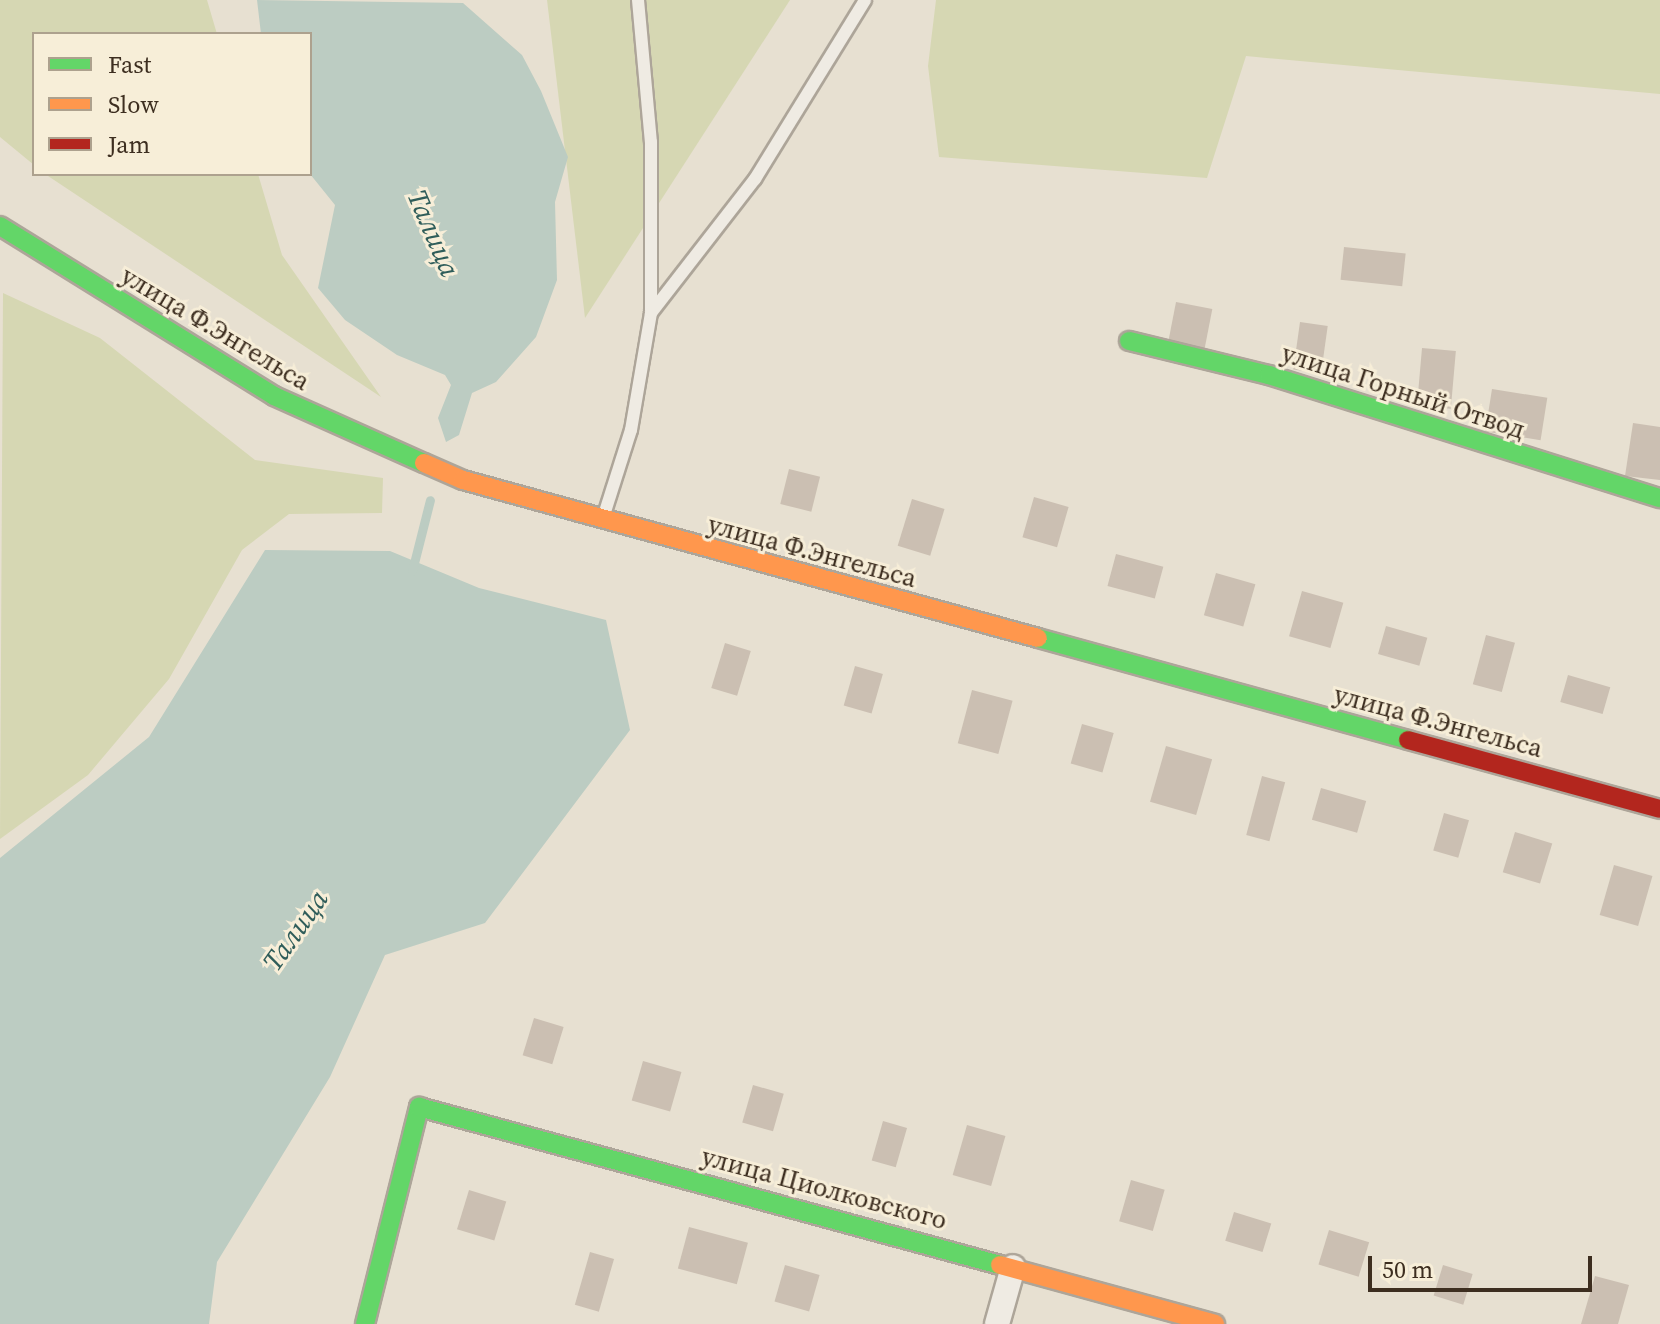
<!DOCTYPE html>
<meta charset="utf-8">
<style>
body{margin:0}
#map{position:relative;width:1660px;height:1324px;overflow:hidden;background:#e7e0d1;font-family:"Source Serif 4",serif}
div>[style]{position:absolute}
.green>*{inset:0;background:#d6d7b3}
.water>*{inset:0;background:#bcccc2}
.stream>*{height:9px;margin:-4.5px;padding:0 4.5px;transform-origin:4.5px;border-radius:4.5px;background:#bcccc2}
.building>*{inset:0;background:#cbbfb2;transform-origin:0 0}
.roads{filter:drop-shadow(2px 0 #ada599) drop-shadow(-2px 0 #ada599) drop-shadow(0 2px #ada599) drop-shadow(0 -2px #ada599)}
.lane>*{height:12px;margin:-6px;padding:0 6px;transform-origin:6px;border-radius:6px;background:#efebe3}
.street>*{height:24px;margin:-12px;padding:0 12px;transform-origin:12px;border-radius:12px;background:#efebe3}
.fast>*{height:18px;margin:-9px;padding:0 9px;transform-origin:9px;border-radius:9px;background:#63d668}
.slow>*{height:18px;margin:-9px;padding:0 9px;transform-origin:9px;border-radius:9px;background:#ff974d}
.jam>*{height:18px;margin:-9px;padding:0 9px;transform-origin:9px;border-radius:9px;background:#b3261e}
span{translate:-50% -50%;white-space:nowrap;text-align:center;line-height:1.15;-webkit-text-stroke:6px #f7eed8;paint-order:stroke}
.street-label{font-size:26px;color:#3d2e20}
.water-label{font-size:28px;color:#2f5d5a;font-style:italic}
.legend{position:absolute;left:32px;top:32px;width:280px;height:144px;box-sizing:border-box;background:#f7eed8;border:2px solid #ada18e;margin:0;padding:10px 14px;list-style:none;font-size:24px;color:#3d2e20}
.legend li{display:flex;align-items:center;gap:16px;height:40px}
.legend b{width:40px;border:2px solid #ada18e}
.scale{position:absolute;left:1368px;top:1256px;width:224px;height:36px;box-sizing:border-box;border:4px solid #3d2e20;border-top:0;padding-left:10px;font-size:24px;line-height:28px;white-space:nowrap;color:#3d2e20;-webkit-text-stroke:6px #f7eed8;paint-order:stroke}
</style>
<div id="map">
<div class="green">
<div style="clip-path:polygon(0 0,207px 0,217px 34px,34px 34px,34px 165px,0 137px)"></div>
<div style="clip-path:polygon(547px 0,790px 0,585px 318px)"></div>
<div style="clip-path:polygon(936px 0,1660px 0,1660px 94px,1246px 56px,1207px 178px,939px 157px,928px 66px)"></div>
<div style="clip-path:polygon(45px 174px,258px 174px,282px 255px,381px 397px)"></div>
<div style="clip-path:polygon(3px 293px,100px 338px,255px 460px,383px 478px,382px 513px,289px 514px,242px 550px,169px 679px,88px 775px,0 839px)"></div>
</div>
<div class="water">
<div style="clip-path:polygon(257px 0,463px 3px,522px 55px,541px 91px,568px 157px,555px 202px,557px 280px,536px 337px,496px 382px,472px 393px,459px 435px,446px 442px,438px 418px,451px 385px,445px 375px,397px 355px,345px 320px,318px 288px,335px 205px,310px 174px,310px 34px,261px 34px)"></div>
<div style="clip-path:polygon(265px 550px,390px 551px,479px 588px,606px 620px,630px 730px,485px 923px,385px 955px,330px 1077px,217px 1262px,209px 1324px,0 1324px,0 858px,149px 737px)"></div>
</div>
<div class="stream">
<div style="left:412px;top:571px;width:73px;rotate:-75.8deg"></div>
</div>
<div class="building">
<div style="left:1344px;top:247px;width:62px;height:33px;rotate:6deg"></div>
<div style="left:1176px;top:302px;width:37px;height:42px;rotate:11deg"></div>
<div style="left:1300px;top:322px;width:28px;height:48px;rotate:8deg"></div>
<div style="left:1422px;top:348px;width:34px;height:58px;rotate:5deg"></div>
<div style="left:1492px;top:389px;width:56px;height:43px;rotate:9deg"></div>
<div style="clip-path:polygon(1633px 423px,1660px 427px,1660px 480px,1625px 476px)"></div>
<div style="left:789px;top:469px;width:32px;height:36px;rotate:14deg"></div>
<div style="left:1034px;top:497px;width:36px;height:42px;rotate:16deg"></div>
<div style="left:912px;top:499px;width:34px;height:49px;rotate:17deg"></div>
<div style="left:1116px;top:554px;width:49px;height:33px;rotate:15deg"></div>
<div style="left:1216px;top:573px;width:41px;height:44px;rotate:16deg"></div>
<div style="left:1302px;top:591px;width:43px;height:47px;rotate:16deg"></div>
<div style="left:1386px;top:626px;width:43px;height:29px;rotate:16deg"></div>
<div style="left:1486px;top:635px;width:30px;height:51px;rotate:15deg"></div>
<div style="left:725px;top:643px;width:27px;height:47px;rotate:17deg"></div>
<div style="left:855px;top:666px;width:29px;height:41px;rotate:16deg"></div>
<div style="left:1568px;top:675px;width:44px;height:28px;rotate:16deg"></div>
<div style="left:972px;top:690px;width:42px;height:55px;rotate:15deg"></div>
<div style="left:1082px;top:724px;width:33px;height:41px;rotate:16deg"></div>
<div style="left:1166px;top:746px;width:48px;height:58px;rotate:16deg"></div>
<div style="left:1262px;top:776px;width:24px;height:61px;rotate:15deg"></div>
<div style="left:1321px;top:788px;width:47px;height:33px;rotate:16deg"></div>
<div style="left:1444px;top:813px;width:26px;height:39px;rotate:16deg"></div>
<div style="left:1515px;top:832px;width:39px;height:42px;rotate:17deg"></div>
<div style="left:1614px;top:865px;width:40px;height:52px;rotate:16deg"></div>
<div style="left:534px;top:1018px;width:31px;height:39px;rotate:17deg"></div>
<div style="left:643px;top:1061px;width:40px;height:41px;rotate:16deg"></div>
<div style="left:753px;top:1085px;width:32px;height:39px;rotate:16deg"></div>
<div style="left:883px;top:1121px;width:25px;height:41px;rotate:16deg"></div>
<div style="left:967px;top:1125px;width:40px;height:52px;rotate:16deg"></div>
<div style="left:1131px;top:1180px;width:35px;height:43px;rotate:16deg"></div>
<div style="left:469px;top:1190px;width:39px;height:41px;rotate:17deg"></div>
<div style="left:1234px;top:1212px;width:39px;height:30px;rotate:17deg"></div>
<div style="left:689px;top:1227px;width:61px;height:43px;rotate:15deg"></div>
<div style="left:1329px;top:1230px;width:42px;height:36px;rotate:17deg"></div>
<div style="left:590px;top:1252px;width:25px;height:55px;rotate:16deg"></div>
<div style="left:785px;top:1265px;width:36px;height:38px;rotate:16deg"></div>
<div style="left:1443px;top:1265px;width:31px;height:32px;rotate:17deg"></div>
<div style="clip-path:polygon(1595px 1276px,1629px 1285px,1618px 1324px,1581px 1324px)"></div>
</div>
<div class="roads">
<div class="lane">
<div style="left:638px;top:0;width:143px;rotate:84.8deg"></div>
<div style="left:651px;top:142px;width:168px;rotate:90deg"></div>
<div style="left:604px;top:515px;width:89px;rotate:-72.4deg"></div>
<div style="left:631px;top:430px;width:119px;rotate:-80.3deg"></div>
<div style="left:651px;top:313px;width:170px;rotate:-52.2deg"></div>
<div style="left:755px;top:179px;width:210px;rotate:-58.4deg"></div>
</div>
<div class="street">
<div style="left:997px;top:1324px;width:59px;rotate:-74.3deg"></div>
</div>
<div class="fast">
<div style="left:0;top:226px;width:322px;rotate:31.8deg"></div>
<div style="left:274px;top:396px;width:164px;rotate:24.1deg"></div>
<div style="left:1129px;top:341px;width:144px;rotate:13.7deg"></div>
<div style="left:1269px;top:375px;width:410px;rotate:17.5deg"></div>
<div style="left:1038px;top:638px;width:384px;rotate:15.4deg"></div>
<div style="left:365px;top:1324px;width:224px;rotate:-76deg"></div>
<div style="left:419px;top:1107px;width:602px;rotate:15.21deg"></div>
</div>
<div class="slow">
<div style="left:424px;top:463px;width:43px;rotate:23.6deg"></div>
<div style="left:463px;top:480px;width:596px;rotate:15.36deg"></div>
<div style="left:1000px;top:1265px;width:223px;rotate:15.3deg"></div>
</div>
<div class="jam">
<div style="left:1408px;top:740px;width:261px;rotate:15.3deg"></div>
</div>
</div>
<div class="street-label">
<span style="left:215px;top:329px;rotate:31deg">улица Ф.Энгельса</span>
<span style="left:1403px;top:392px;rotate:18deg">улица Горный Отвод</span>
<span style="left:812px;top:552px;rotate:15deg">улица Ф.Энгельса</span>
<span style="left:1438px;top:722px;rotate:15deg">улица Ф.Энгельса</span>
<span style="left:824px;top:1189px;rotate:15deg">улица Циолковского</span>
</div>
<div class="water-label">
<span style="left:434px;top:233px;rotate:67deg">Талица</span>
<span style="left:295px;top:930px;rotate:-55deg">Талица</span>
</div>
<ul class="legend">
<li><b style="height:10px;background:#63d668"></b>Fast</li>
<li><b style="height:10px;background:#ff974d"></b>Slow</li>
<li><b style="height:10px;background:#b3261e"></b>Jam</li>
</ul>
<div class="scale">50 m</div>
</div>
